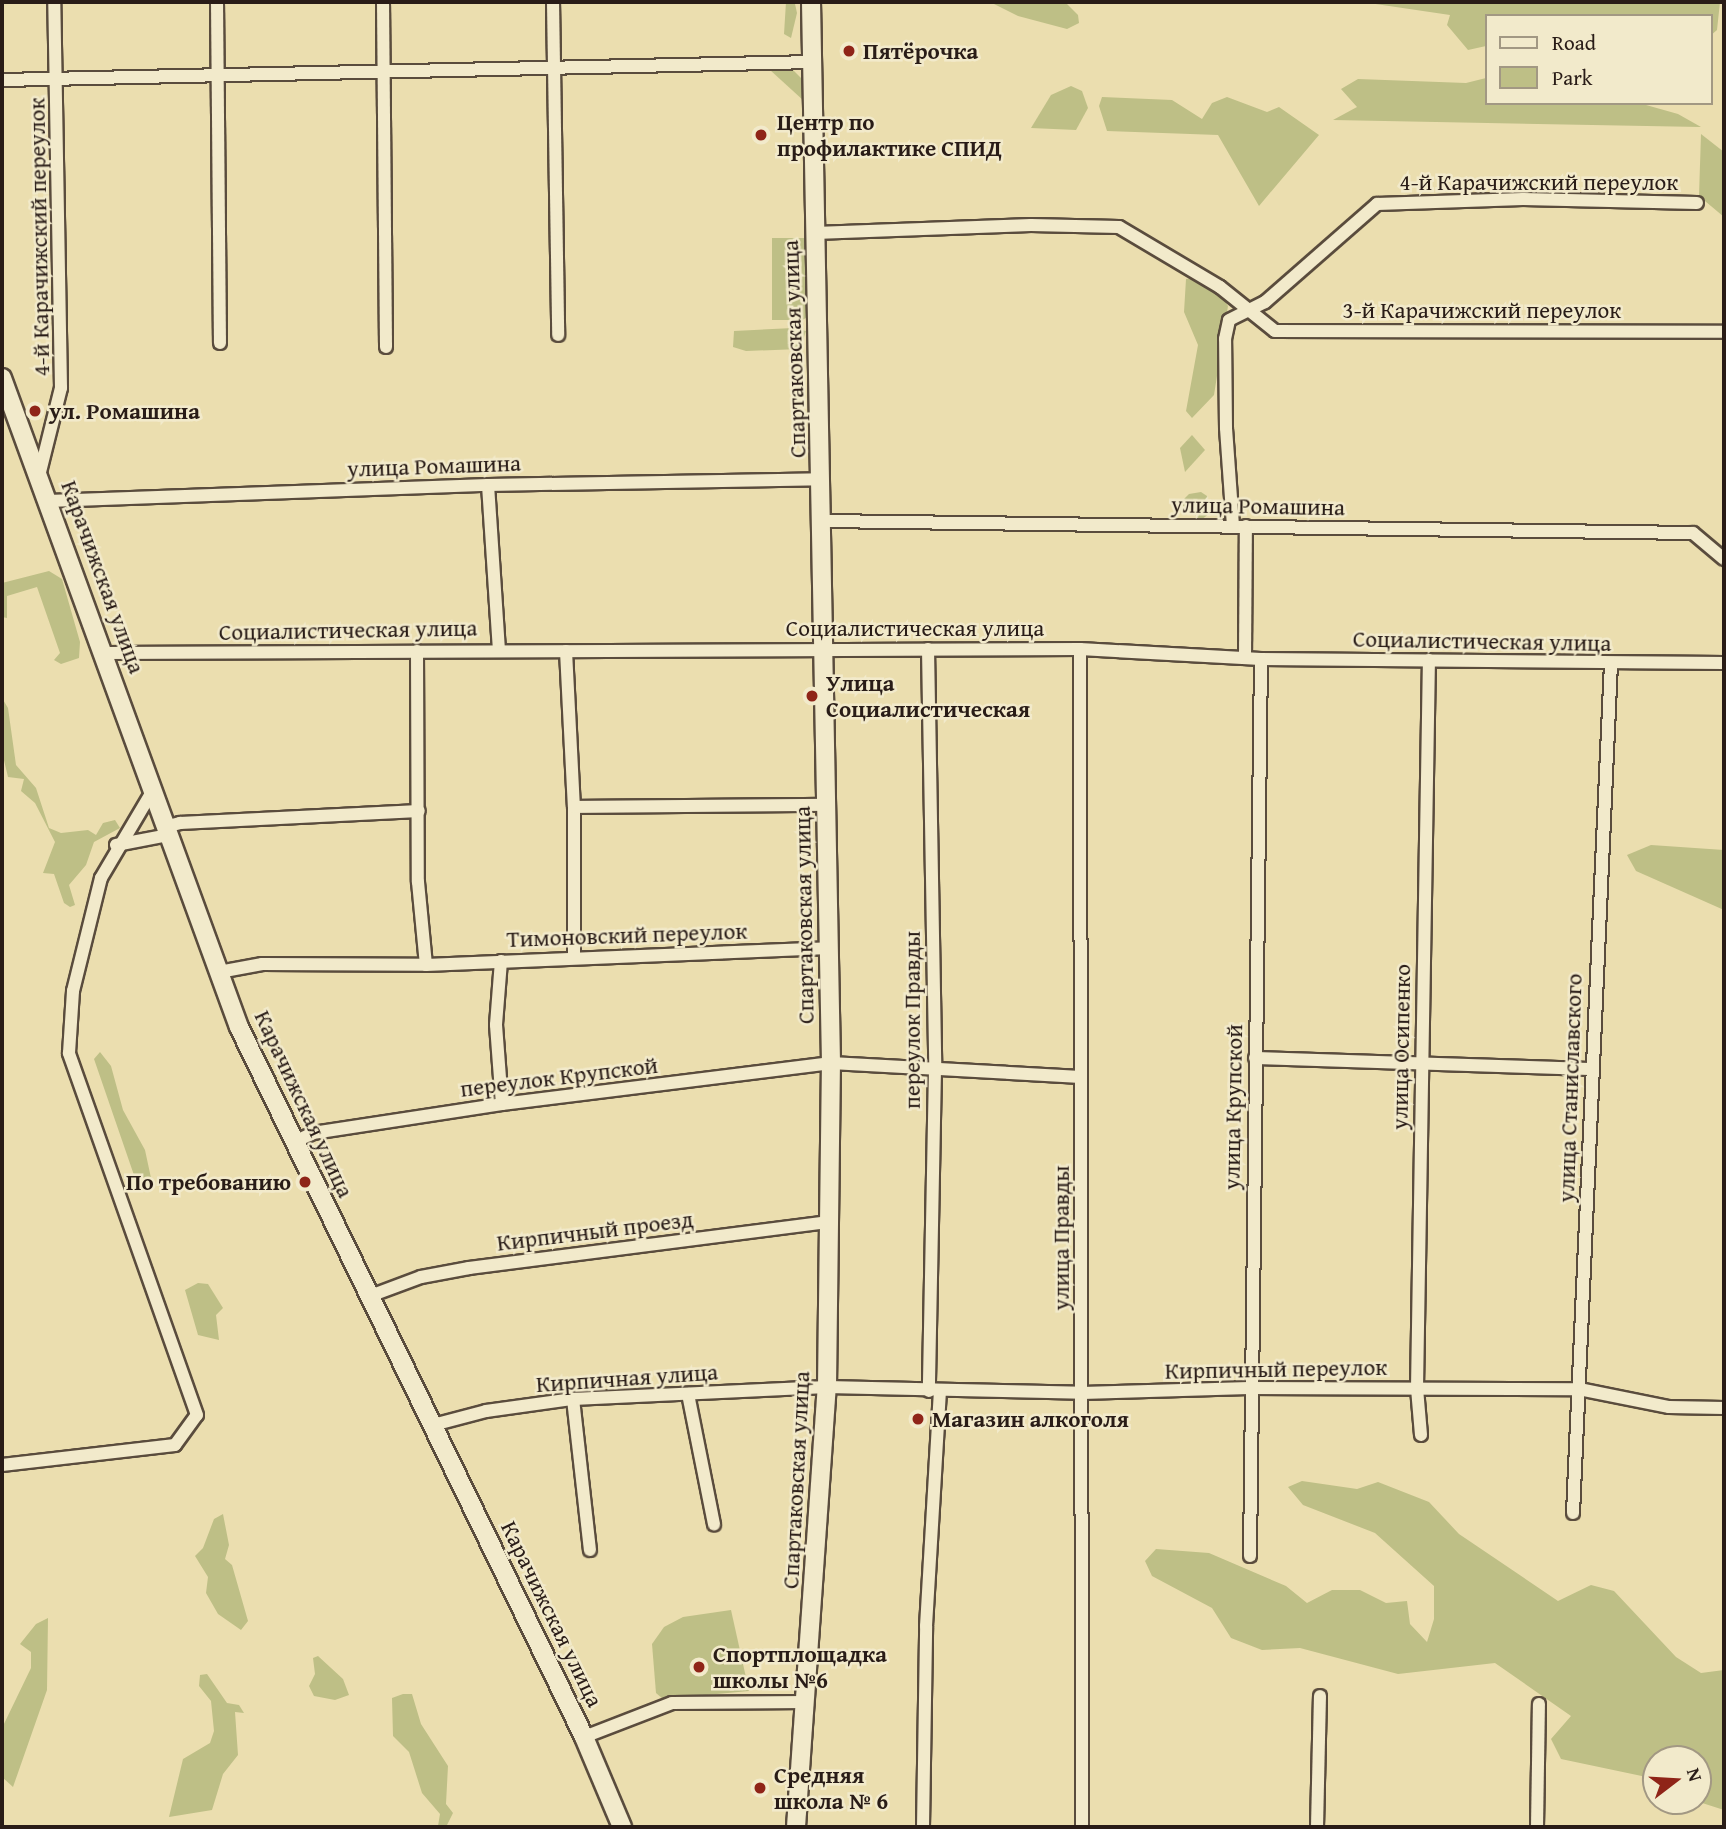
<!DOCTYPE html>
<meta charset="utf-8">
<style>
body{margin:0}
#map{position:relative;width:1726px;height:1829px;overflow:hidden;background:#ebdeaf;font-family:"Gentium Book Plus",serif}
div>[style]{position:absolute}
.green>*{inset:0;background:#bebf86}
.roads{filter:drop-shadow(2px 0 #5a4c3d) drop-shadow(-2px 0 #5a4c3d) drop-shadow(0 2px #5a4c3d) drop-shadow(0 -2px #5a4c3d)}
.street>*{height:12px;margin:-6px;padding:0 6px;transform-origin:6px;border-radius:6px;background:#f2eacb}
.secondary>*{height:18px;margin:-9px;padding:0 9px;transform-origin:9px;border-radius:9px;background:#f2eacb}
.dots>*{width:19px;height:19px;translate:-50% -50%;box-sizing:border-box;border:4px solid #f2eacb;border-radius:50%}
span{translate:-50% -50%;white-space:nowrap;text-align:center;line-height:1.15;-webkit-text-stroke:5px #f2eacb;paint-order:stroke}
.poi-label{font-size:23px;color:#291c17;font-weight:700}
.left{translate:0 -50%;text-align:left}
.right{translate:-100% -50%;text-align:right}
.street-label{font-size:23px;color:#291c17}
.frame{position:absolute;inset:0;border:4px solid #291c17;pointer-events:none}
.legend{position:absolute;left:1485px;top:14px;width:228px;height:91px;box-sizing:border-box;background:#f2eacb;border:2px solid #a29883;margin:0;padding:9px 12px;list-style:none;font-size:21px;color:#291c17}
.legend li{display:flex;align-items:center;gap:14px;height:35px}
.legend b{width:35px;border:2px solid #a29883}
.north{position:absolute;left:1642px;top:1745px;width:70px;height:70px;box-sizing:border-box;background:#f2eacb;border:2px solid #a29883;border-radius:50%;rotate:73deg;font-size:19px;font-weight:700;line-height:28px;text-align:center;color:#291c17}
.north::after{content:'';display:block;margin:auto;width:24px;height:32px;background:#8f2418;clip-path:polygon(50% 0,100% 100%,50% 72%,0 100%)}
</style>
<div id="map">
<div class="green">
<div style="clip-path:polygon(786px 2px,795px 4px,797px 13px,791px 38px,784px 34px)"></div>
<div style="clip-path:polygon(990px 2px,1065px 2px,1078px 15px,1079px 23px,1067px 29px,1018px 16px)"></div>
<div style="clip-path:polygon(1362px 2px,1720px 2px,1717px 30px,1710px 36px,1710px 16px,1486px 16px,1486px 46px,1468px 50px,1447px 25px,1450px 15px)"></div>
<div style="clip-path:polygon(770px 70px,793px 70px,803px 80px,804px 101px)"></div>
<div style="clip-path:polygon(1486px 78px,1486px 103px,1639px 103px,1678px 114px,1701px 127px,1333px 120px,1357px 107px,1341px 89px,1358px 79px,1466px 83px)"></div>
<div style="clip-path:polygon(1071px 86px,1082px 91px,1088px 108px,1076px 130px,1031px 128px,1051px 95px)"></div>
<div style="clip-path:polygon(1102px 97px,1172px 100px,1202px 119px,1212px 103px,1227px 97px,1267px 112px,1279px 107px,1319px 135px,1259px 206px,1218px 135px,1107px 131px,1099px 106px)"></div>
<div style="clip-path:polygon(1701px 134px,1724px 152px,1724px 217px,1699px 196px)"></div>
<div style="clip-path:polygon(772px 238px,805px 238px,806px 318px,802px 320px,772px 320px)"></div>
<div style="clip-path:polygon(1193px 278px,1220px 294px,1228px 306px,1214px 395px,1192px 418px,1186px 411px,1198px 345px,1184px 312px,1186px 279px)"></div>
<div style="clip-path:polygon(793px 328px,806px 331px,800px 349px,746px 351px,733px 347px,734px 331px)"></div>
<div style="clip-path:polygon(1192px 435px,1205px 450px,1185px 472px,1180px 448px)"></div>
<div style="clip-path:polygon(1201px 492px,1207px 496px,1210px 513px,1201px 520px,1180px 503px,1189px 494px)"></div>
<div style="clip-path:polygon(49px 571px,62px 579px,80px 642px,79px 658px,61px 664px,54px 660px,60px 653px,37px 587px,7px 596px,7px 618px,2px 617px,2px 583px)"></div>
<div style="clip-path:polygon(2px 698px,8px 708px,16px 765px,36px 788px,49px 828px,61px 833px,88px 830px,96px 835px,103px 823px,115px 820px,120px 828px,94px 842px,86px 865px,69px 885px,75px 905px,70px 907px,64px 903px,54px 874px,43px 873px,55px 842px,35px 803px,21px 791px,24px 779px,8px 777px,2px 752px)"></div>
<div style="clip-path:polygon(1651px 845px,1724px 850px,1724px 910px,1636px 871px,1627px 855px)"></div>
<div style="clip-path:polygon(100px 1052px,111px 1066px,123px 1110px,145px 1150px,151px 1178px,136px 1181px,94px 1059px)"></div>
<div style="clip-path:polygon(198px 1283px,208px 1284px,223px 1308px,216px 1315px,219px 1340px,198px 1335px,185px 1290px)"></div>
<div style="clip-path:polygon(1302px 1481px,1357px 1489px,1378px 1482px,1429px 1502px,1459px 1534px,1558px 1601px,1591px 1585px,1614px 1591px,1676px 1657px,1701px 1673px,1724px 1670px,1724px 1810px,1696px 1801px,1698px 1759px,1656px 1759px,1656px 1779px,1561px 1759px,1551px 1739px,1571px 1716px,1495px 1663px,1398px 1674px,1300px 1648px,1262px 1650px,1231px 1638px,1212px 1608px,1152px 1576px,1145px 1561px,1156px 1549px,1209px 1553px,1286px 1586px,1307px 1603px,1332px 1590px,1360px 1590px,1386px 1603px,1407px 1601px,1410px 1624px,1427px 1642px,1434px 1619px,1434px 1586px,1375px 1533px,1303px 1505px,1288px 1487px)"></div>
<div style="clip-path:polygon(223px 1514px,229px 1545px,225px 1559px,232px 1565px,248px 1621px,241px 1630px,218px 1614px,206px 1593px,208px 1577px,195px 1556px,203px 1548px,214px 1519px)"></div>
<div style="clip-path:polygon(731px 1610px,749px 1691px,663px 1699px,656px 1693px,652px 1644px,664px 1627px,683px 1617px)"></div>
<div style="clip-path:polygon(48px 1618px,47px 1690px,13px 1787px,2px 1777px,2px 1728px,31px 1668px,31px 1652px,20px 1644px,36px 1624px)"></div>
<div style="clip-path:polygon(318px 1656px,343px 1679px,349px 1695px,335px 1700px,314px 1696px,309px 1686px,315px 1674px,313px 1658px)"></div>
<div style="clip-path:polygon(207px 1674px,227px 1703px,239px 1705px,244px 1713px,235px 1712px,238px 1755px,223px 1774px,212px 1810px,169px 1817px,183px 1759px,210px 1743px,214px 1731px,211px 1701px,199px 1686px,200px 1675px)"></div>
<div style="clip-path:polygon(403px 1694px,412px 1694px,421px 1724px,448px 1766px,446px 1804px,453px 1813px,446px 1827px,438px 1826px,440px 1814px,422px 1793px,409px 1752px,393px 1736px,392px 1698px)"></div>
</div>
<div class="roads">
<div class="street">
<div style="left:217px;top:2px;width:341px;rotate:89.5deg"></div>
<div style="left:383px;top:2px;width:345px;rotate:89.5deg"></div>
<div style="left:553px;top:2px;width:333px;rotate:89.1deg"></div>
<div style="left:2px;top:80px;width:809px;rotate:-1.27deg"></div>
<div style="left:815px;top:233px;width:216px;rotate:-2.1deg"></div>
<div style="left:1031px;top:225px;width:88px;rotate:1.3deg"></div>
<div style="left:1119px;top:227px;width:117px;rotate:30.7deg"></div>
<div style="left:1220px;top:287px;width:70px;rotate:38.7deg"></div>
<div style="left:1275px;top:331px;width:449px;rotate:0.1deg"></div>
<div style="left:39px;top:476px;width:91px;rotate:-76deg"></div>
<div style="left:61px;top:388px;width:386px;rotate:-91deg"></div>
<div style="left:488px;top:485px;width:165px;rotate:86.2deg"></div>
<div style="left:48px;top:501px;width:440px;rotate:-2.1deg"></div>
<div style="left:488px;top:485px;width:334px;rotate:-1deg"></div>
<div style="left:823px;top:521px;width:870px;rotate:0.79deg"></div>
<div style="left:1693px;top:533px;width:40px;rotate:40deg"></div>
<div style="left:1233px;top:526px;width:98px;rotate:-94.1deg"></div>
<div style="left:1226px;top:428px;width:89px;rotate:-90.6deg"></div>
<div style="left:1225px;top:339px;width:19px;rotate:-78deg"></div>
<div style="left:1229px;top:320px;width:40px;rotate:-26.6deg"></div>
<div style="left:1265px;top:302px;width:149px;rotate:-41.2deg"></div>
<div style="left:1377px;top:204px;width:146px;rotate:-2deg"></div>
<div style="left:1523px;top:199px;width:174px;rotate:1.3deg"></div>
<div style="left:928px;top:649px;width:420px;rotate:89deg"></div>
<div style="left:935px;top:1069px;width:322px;rotate:91.1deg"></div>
<div style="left:1080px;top:649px;width:1178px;rotate:89.9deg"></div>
<div style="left:417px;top:651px;width:231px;rotate:89.8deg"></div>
<div style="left:418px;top:882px;width:83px;rotate:84.5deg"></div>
<div style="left:566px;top:651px;width:156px;rotate:87.1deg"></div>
<div style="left:574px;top:807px;width:149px;rotate:90deg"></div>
<div style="left:105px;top:653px;width:975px;rotate:-0.24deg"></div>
<div style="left:1080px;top:649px;width:181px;rotate:3.2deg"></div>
<div style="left:1261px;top:659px;width:463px;rotate:0.5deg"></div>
<div style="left:1245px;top:656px;width:130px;rotate:-89.6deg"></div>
<div style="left:574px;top:807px;width:252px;rotate:-0.5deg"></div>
<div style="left:165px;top:827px;width:16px;rotate:-15deg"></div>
<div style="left:180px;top:823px;width:239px;rotate:-2.9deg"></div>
<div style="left:116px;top:845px;width:54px;rotate:-10.7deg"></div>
<div style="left:501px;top:961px;width:64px;rotate:94.5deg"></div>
<div style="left:496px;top:1025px;width:79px;rotate:85.7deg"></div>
<div style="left:219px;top:972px;width:44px;rotate:-10.5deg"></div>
<div style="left:262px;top:964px;width:164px;rotate:0.3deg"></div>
<div style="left:426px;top:965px;width:403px;rotate:-2.4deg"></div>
<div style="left:1255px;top:1058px;width:336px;rotate:1.9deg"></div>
<div style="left:294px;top:1142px;width:21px;rotate:-25deg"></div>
<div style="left:313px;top:1133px;width:191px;rotate:-8.7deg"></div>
<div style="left:502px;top:1104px;width:332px;rotate:-7.1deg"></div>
<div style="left:831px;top:1063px;width:250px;rotate:3.2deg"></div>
<div style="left:370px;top:1296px;width:54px;rotate:-20.4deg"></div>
<div style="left:421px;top:1277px;width:49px;rotate:-10.6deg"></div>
<div style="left:469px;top:1268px;width:363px;rotate:-7.3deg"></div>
<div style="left:688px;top:1394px;width:133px;rotate:78.7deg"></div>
<div style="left:573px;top:1399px;width:152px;rotate:83.6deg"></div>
<div style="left:433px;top:1425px;width:55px;rotate:-14.8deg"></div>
<div style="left:486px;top:1411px;width:88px;rotate:-7.9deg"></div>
<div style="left:573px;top:1399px;width:254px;rotate:-2.7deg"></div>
<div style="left:827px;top:1387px;width:255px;rotate:1.3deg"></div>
<div style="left:1082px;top:1393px;width:167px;rotate:-1.7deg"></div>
<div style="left:1249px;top:1388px;width:330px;rotate:0.2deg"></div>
<div style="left:1579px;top:1389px;width:92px;rotate:11.3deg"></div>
<div style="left:1669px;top:1407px;width:55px;rotate:1deg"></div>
<div style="left:1421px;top:1435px;width:47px;rotate:-94.9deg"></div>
<div style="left:1417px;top:1388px;width:728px;rotate:-89.06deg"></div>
<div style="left:2px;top:1465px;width:174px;rotate:-6.6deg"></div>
<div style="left:175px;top:1445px;width:37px;rotate:-54deg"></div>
<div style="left:197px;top:1415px;width:384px;rotate:-109.5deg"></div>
<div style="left:69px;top:1053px;width:62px;rotate:-86.3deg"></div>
<div style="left:73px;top:991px;width:116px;rotate:-76.1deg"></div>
<div style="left:101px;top:878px;width:102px;rotate:-59.4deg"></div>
<div style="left:1573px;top:1513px;width:850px;rotate:-87.44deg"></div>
<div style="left:1250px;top:1556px;width:897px;rotate:-89.3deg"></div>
<div style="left:584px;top:1737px;width:94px;rotate:-21.1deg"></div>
<div style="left:672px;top:1703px;width:135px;rotate:-0.4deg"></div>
<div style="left:923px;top:1827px;width:201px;rotate:-89.1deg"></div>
<div style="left:926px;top:1626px;width:235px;rotate:-86.6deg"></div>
<div style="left:1317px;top:1827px;width:131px;rotate:-88.7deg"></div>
<div style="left:1537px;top:1827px;width:123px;rotate:-89.1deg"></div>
</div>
<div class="secondary">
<div style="left:2px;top:378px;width:691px;rotate:69.94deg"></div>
<div style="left:239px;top:1027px;width:789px;rotate:64.08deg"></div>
<div style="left:584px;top:1737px;width:98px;rotate:67.1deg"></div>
<div style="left:796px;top:1827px;width:441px;rotate:-86deg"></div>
<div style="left:827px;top:1387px;width:324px;rotate:-89.3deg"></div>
<div style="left:831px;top:1063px;width:1061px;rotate:-91.08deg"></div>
</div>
</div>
<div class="dots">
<div style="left:849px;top:51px;background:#8f2418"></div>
<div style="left:761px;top:135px;background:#8f2418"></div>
<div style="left:35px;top:411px;background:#8f2418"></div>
<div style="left:812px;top:696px;background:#8f2418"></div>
<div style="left:305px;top:1182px;background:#8f2418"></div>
<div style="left:918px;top:1419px;background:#8f2418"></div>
<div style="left:699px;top:1667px;background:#8f2418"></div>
<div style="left:760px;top:1788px;background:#8f2418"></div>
</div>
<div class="poi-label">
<span class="left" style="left:863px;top:51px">Пятёрочка</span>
<span class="left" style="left:777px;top:135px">Центр по<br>профилактике СПИД</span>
<span class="left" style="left:49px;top:411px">ул. Ромашина</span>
<span class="left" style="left:826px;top:696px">Улица<br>Социалистическая</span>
<span class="right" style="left:291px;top:1182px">По требованию</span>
<span class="left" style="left:932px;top:1419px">Магазин алкоголя</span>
<span class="left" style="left:713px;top:1667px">Спортплощадка<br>школы №6</span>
<span class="left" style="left:774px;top:1788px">Средняя<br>школа № 6</span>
</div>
<div class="street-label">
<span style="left:1539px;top:182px">4-й Карачижский переулок</span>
<span style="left:39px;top:237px;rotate:-91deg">4-й Карачижский переулок</span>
<span style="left:1482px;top:310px">3-й Карачижский переулок</span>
<span style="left:794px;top:349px;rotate:-92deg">Спартаковская улица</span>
<span style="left:434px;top:466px;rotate:-2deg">улица Ромашина</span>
<span style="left:1258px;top:506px;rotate:1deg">улица Ромашина</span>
<span style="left:103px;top:577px;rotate:70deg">Карачижская улица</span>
<span style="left:915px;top:628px">Социалистическая улица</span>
<span style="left:348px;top:630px;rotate:-1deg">Социалистическая улица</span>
<span style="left:1482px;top:641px;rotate:1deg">Социалистическая улица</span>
<span style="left:804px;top:915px;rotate:-91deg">Спартаковская улица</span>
<span style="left:627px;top:935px;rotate:-2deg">Тимоновский переулок</span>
<span style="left:912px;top:1020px;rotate:-90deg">переулок Правды</span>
<span style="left:1401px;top:1047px;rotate:-89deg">улица Осипенко</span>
<span style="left:559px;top:1077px;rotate:-7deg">переулок Крупской</span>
<span style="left:1570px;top:1088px;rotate:-88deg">улица Станиславского</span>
<span style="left:304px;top:1104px;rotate:65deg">Карачижская улица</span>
<span style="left:1233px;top:1107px;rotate:-89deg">улица Крупской</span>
<span style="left:595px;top:1231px;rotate:-7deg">Кирпичный проезд</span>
<span style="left:1061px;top:1238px;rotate:-90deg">улица Правды</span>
<span style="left:1276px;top:1369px;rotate:-1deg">Кирпичный переулок</span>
<span style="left:627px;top:1378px;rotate:-4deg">Кирпичная улица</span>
<span style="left:796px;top:1480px;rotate:-87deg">Спартаковская улица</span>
<span style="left:552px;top:1614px;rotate:64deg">Карачижская улица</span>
</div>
<div class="frame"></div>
<ul class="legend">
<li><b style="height:9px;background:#f2eacb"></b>Road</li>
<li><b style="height:19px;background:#bebf86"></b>Park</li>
</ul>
<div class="north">N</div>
</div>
